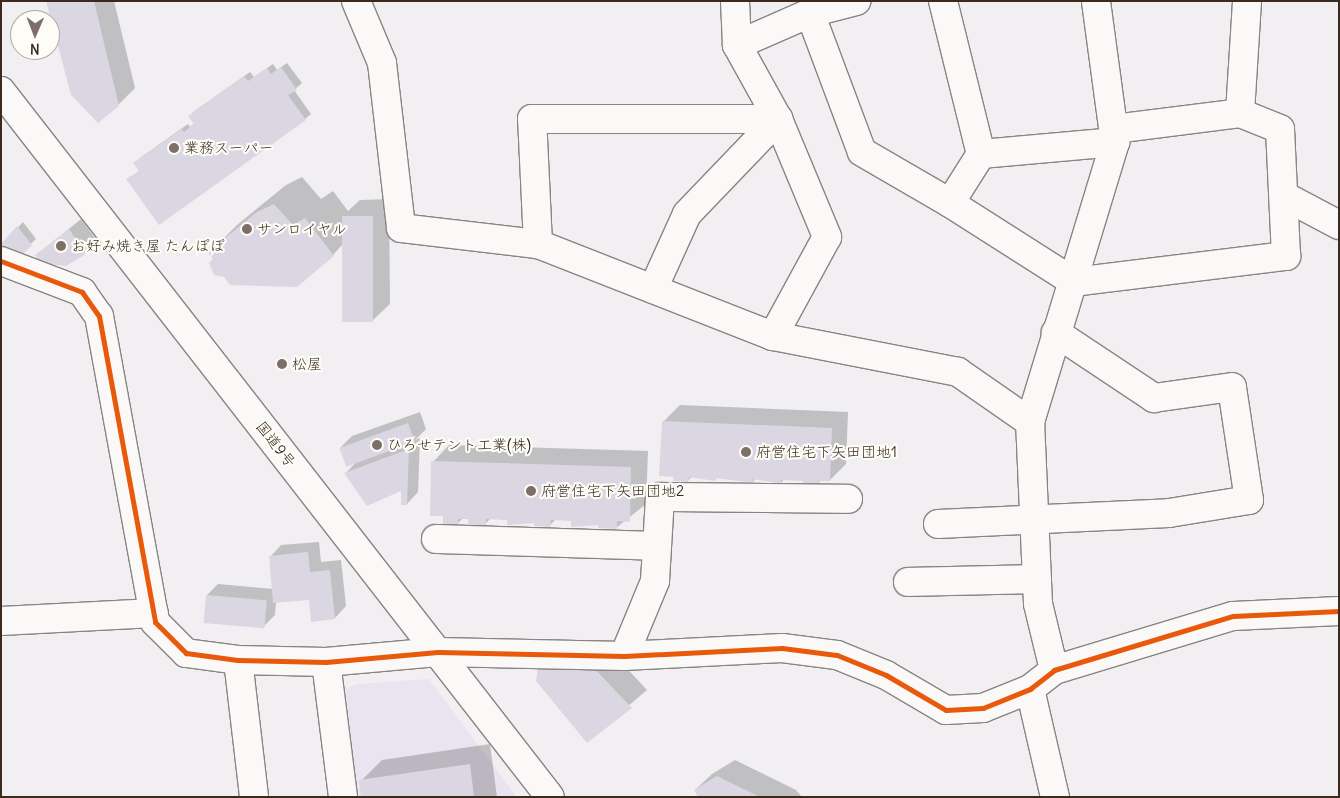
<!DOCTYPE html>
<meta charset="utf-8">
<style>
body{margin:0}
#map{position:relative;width:1340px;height:798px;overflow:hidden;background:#f1eff2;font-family:Delius,"Klee One",sans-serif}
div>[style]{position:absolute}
.built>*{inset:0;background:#e9e5f0}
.shadow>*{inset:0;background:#0003}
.building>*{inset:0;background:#dad7e2;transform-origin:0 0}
.roads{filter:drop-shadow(1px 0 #888482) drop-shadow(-1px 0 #888482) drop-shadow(0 1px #888482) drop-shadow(0 -1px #888482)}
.minor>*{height:28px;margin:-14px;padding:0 14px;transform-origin:14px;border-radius:14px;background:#faf9f8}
.highway>*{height:28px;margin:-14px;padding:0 14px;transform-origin:14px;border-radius:14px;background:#faf9f8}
.cycleway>*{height:5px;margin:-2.5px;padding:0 2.5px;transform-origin:2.5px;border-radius:2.5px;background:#e8590c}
.dots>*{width:14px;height:14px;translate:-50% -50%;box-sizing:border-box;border:2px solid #fdfcf7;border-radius:50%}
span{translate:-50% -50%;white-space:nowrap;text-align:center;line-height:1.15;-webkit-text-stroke:4.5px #fdfcf7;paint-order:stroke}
.poi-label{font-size:15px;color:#3b2a1e}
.left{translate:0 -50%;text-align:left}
.street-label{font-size:15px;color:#3b2a1e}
.frame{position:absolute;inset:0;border:2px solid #3b2a1e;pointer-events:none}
.north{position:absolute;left:10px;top:10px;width:50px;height:50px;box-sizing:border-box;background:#fdfcf7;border:1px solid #afa8a0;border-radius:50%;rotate:181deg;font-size:14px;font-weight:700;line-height:20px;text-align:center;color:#3b2a1e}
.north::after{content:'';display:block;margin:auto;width:18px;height:22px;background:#7b6f68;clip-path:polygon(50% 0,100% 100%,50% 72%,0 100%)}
</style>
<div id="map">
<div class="built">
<div style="clip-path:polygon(429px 679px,517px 797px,357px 797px,345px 689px,357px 684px)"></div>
</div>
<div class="shadow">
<div style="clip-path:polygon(48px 1px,114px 1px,135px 88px,118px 105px)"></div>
<div style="clip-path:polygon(287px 63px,302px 83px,294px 90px,311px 114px,305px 119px,128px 180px,140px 170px,140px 158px,188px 124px,190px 127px,195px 123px,190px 116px,196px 110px,250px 72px,254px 77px,273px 64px,277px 70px)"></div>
<div style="clip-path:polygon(302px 177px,321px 199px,333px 191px,348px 211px,360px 200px,389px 199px,390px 304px,373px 320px,343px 244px,333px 255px,215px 259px,210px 252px,237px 225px,286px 185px)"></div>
<div style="clip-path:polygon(81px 219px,97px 241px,85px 253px,66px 265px,37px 255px)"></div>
<div style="clip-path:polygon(23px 222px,36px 239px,23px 251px,2px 245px)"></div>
<div style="clip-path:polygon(680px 405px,848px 412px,846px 464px,830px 480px,821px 480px,817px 484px,804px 480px,784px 479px,781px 483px,756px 478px,753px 482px,718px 477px,715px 480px,692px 476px,688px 481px,675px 476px,663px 422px)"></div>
<div style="clip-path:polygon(420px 412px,426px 429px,415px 440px,420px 438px,418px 492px,407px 504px,403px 489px,346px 473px,357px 461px,340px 448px,352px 436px)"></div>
<div style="clip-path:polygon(449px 445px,648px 451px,646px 504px,616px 528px,572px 519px,556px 519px,550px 525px,491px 518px,485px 524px,470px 518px,463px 518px,458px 523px,444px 515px,433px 462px)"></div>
<div style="clip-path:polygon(319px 542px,321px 562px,341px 560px,346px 606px,335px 618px,310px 599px,276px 602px,275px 615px,263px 627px,207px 595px,218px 584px,273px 589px,270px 557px,281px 545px)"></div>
<div style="clip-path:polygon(607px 647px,647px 690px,587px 741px,538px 681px)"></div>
<div style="clip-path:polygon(490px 744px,497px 797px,362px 797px,361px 781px,382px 760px)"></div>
<div style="clip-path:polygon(735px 760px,796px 790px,802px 797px,700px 797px,695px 790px,712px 774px)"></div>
</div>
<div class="building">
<div style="clip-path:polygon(46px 1px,94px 1px,119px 106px,98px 123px,71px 95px)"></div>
<div style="clip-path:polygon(281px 67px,297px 90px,288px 95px,306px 120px,159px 225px,126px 179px,139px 171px,133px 163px,182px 129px,184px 132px,194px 124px,188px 116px,244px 76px,248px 81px,267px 68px,271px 74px)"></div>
<div style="clip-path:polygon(274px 204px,293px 225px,305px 218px,334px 256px,297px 287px,230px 285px,224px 277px,214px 275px,209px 263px,213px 259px,208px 252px,257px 212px)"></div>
<div style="left:342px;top:216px;width:31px;height:106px"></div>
<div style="clip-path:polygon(17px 226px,32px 245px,24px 253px,8px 252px,1px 244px)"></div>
<div style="clip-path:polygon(69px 229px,86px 254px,66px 266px,40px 263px,35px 255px)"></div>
<div style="clip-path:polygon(662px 421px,832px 428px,830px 481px,818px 481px,818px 486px,803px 485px,803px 481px,781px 480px,781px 484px,753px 479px,753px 483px,716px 478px,715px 481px,689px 477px,688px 482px,673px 481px,674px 477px,659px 476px)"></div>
<div style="left:408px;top:423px;width:20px;height:73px;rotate:70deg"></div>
<div style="clip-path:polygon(409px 449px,407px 505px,401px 505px,401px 491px,367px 506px,344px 473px)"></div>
<div style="clip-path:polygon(431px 461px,631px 467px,630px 522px,617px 521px,617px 529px,598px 528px,598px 525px,571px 527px,571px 521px,551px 520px,550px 527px,534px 526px,534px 523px,507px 525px,507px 520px,486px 519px,486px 526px,468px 525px,468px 519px,458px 519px,458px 525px,443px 524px,443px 516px,430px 516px)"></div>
<div style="clip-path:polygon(308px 552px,310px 572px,330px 570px,335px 619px,311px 622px,309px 600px,273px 603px,269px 556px)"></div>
<div style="left:206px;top:595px;width:61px;height:28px;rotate:5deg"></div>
<div style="clip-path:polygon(539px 660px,590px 664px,632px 708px,587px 743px,536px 681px)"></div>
<div style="clip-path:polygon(470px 764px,474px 797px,361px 797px,359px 780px)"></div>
<div style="clip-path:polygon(717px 776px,760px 797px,698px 797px,694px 790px)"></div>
</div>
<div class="roads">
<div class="minor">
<div style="left:356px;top:1px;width:67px;rotate:67.2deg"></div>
<div style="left:382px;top:63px;width:166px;rotate:83.4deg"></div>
<div style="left:401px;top:228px;width:138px;rotate:6.7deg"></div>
<div style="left:538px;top:244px;width:252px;rotate:21.4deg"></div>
<div style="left:773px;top:336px;width:188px;rotate:11deg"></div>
<div style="left:958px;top:372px;width:88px;rotate:34.8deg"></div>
<div style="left:943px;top:1px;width:158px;rotate:76.1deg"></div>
<div style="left:981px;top:154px;width:58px;rotate:122.3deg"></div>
<div style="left:950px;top:203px;width:147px;rotate:32.5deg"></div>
<div style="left:1074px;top:282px;width:214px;rotate:-7deg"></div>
<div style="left:1286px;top:256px;width:127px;rotate:-92.7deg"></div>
<div style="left:1280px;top:129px;width:43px;rotate:-158.2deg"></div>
<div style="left:1240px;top:113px;width:112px;rotate:-86.4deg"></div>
<div style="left:810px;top:13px;width:148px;rotate:69.5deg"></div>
<div style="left:862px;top:152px;width:102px;rotate:30.1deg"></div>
<div style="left:737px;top:45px;width:80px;rotate:-23.7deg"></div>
<div style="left:810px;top:13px;width:48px;rotate:-14.6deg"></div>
<div style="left:1114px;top:129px;width:127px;rotate:-7.2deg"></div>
<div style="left:981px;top:154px;width:135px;rotate:-5.1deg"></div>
<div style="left:1284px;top:196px;width:62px;rotate:27.8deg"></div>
<div style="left:538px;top:244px;width:125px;rotate:-92.7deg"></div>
<div style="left:532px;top:119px;width:246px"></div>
<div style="left:778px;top:119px;width:128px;rotate:67.4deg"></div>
<div style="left:827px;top:237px;width:113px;rotate:118.6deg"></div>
<div style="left:1px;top:261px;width:87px;rotate:20.9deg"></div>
<div style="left:82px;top:292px;width:29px;rotate:55deg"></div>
<div style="left:99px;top:316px;width:311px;rotate:79.6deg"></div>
<div style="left:155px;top:622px;width:44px;rotate:45deg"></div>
<div style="left:186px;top:653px;width:52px;rotate:7.7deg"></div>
<div style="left:238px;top:660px;width:88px;rotate:1.3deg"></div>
<div style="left:326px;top:662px;width:112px;rotate:-5.1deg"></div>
<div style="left:438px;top:652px;width:186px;rotate:1.2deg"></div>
<div style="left:624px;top:656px;width:158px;rotate:-2.9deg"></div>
<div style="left:782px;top:648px;width:55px;rotate:7.3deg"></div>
<div style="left:837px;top:655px;width:53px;rotate:22.2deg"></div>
<div style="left:886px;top:675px;width:69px;rotate:30.3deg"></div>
<div style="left:946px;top:710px;width:37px;rotate:-3deg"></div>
<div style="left:983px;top:708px;width:51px;rotate:-22deg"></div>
<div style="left:1030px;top:689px;width:31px;rotate:-38deg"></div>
<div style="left:1054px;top:670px;width:187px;rotate:-16.8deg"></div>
<div style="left:1233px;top:616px;width:106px;rotate:-2.7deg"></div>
<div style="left:653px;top:289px;width:82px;rotate:-65.6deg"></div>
<div style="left:687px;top:214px;width:132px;rotate:-46.2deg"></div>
<div style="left:778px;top:119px;width:85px;rotate:-119deg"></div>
<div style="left:737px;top:45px;width:44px;rotate:-92.6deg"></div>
<div style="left:938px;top:524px;width:231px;rotate:-2.7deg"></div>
<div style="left:1169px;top:513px;width:81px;rotate:-9.2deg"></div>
<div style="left:1249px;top:500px;width:114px;rotate:-98.6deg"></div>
<div style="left:1232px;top:387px;width:79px;rotate:172deg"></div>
<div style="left:1154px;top:398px;width:118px;rotate:-146.4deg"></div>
<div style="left:436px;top:539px;width:221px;rotate:1.8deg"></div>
<div style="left:908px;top:582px;width:129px;rotate:-1.3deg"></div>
<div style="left:1px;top:621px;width:153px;rotate:-3deg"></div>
<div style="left:624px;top:656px;width:81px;rotate:-67.5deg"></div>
<div style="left:655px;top:581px;width:84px;rotate:-86.6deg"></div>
<div style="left:660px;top:497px;width:188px;rotate:0.6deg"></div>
<div style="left:238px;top:660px;width:138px;rotate:83.3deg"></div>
<div style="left:326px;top:662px;width:136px;rotate:82.8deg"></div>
<div style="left:1054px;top:670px;width:68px;rotate:-103.6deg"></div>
<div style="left:1038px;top:604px;width:182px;rotate:-92.5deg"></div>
<div style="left:1030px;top:422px;width:293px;rotate:-73.1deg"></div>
<div style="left:1115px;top:142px;width:142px;rotate:-97.7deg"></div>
<div style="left:1030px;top:689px;width:111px;rotate:77deg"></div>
</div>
<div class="highway">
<div style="left:1px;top:91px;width:894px;rotate:52.13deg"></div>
</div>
</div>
<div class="cycleway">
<div style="left:1px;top:261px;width:87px;rotate:20.9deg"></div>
<div style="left:82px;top:292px;width:29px;rotate:55deg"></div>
<div style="left:99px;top:316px;width:311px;rotate:79.6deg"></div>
<div style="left:155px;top:622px;width:44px;rotate:45deg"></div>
<div style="left:186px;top:653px;width:52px;rotate:7.7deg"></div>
<div style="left:238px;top:660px;width:88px;rotate:1.3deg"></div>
<div style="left:326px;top:662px;width:112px;rotate:-5.1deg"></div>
<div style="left:438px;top:652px;width:186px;rotate:1.2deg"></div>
<div style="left:624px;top:656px;width:158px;rotate:-2.9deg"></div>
<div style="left:782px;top:648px;width:55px;rotate:7.3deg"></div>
<div style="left:837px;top:655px;width:53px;rotate:22.2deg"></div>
<div style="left:886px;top:675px;width:69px;rotate:30.3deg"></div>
<div style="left:946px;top:710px;width:37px;rotate:-3deg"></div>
<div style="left:983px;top:708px;width:51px;rotate:-22deg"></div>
<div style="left:1030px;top:689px;width:31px;rotate:-38deg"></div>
<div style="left:1054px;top:670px;width:187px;rotate:-16.8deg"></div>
<div style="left:1233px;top:616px;width:106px;rotate:-2.7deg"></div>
</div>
<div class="dots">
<div style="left:174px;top:148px;background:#7b6f68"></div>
<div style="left:247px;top:229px;background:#7b6f68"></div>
<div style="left:61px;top:246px;background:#7b6f68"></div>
<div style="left:282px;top:364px;background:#7b6f68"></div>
<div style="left:377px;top:445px;background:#7b6f68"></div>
<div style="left:746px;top:452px;background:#7b6f68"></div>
<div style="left:531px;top:491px;background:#7b6f68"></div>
</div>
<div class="poi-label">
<span class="left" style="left:184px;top:148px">業務スーパー</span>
<span class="left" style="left:257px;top:229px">サンロイヤル</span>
<span class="left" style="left:71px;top:246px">お好み焼き屋 たんぽぽ</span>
<span class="left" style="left:292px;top:364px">松屋</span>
<span class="left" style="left:387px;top:445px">ひろせテント工業(株)</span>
<span class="left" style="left:756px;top:452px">府営住宅下矢田団地1</span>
<span class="left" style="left:541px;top:491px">府営住宅下矢田団地2</span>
</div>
<div class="street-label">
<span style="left:276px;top:444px;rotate:52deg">国道9号</span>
</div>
<div class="frame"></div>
<div class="north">N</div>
</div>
